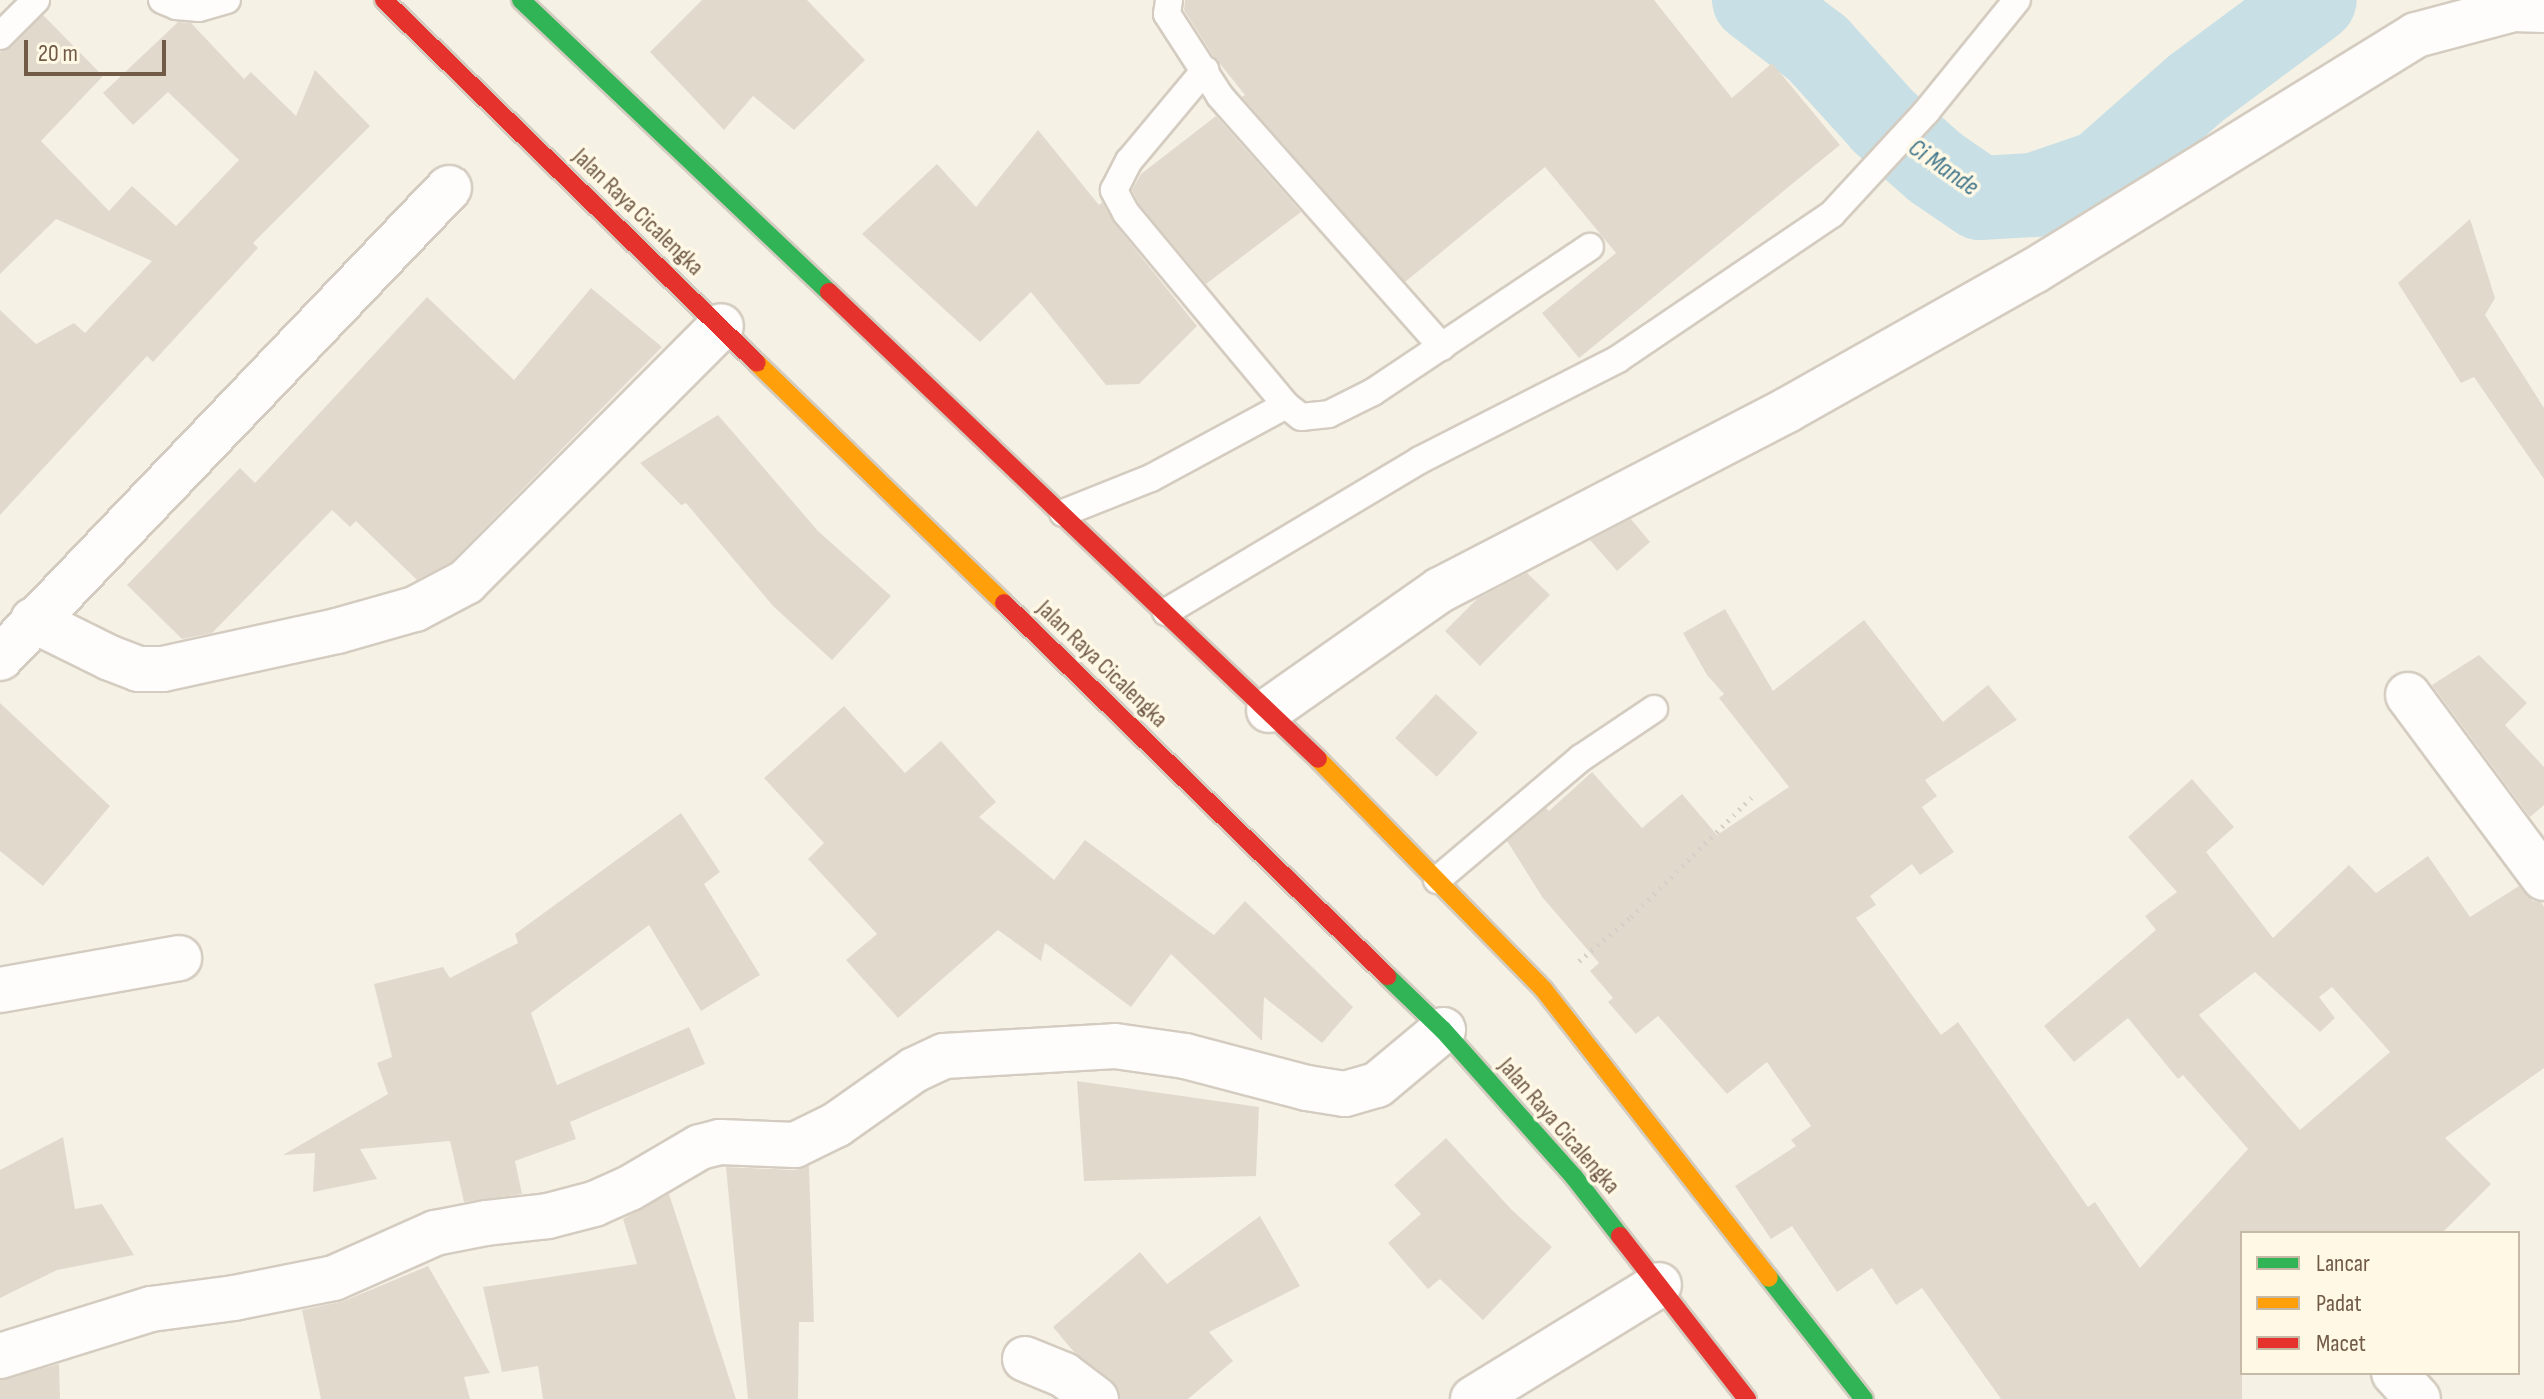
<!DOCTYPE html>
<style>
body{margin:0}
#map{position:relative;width:2544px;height:1399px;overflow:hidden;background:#f6f1e5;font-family:"Sofia Sans Condensed",sans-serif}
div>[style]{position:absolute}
.river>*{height:84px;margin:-42px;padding:0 42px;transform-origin:42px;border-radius:42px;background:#c8e0e5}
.building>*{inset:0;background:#e2d9cd;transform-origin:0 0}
.path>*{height:5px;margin-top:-2.5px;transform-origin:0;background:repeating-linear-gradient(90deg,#d7d0c8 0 2px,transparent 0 8px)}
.roads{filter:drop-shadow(2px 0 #d4ccc0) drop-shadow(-2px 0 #d4ccc0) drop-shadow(0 2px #d4ccc0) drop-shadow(0 -2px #d4ccc0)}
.lane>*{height:26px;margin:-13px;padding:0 13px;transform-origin:13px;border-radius:13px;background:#fefdfb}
.street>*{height:44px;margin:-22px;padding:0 22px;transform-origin:22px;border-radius:22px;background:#fefdfb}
.fast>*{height:18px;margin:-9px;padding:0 9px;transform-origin:9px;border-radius:9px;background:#30b455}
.slow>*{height:18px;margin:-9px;padding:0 9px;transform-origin:9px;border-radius:9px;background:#ff9f0a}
.jam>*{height:18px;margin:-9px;padding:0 9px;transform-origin:9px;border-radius:9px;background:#e5322d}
span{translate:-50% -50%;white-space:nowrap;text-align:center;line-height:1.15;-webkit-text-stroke:7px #fff8e5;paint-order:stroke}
.street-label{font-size:24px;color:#715b47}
.water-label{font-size:26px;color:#44788c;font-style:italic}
.legend{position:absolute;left:2240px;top:1231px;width:280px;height:144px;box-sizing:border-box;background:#fff8e5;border:2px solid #c6b9a6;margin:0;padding:10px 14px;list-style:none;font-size:24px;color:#715b47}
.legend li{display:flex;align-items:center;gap:16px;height:40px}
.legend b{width:40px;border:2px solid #c6b9a6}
.scale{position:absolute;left:24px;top:40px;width:142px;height:36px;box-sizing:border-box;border:4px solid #715b47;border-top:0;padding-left:10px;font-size:24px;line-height:28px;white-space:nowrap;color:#715b47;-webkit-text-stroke:6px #fff8e5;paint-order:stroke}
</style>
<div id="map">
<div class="river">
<div style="left:1754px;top:0;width:81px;rotate:37.4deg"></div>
<div style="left:1818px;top:49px;width:98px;rotate:47.9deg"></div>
<div style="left:1884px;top:122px;width:69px;rotate:41.5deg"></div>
<div style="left:1936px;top:168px;width:53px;rotate:34.3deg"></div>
<div style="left:1980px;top:198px;width:54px;rotate:-3.2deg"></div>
<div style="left:2034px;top:195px;width:71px;rotate:-18.9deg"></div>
<div style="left:2101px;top:172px;width:125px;rotate:-41.4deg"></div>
<div style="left:2195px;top:89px;width:149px;rotate:-36.6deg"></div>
</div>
<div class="building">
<div style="clip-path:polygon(702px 0,807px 0,865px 60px,794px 130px,753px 96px,724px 130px,650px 52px)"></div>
<div style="clip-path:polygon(1185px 0,1654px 0,1732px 98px,1772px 63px,1840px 145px,1579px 358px,1542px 313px,1616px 253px,1545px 167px,1405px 282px,1242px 97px,1245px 95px,1212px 54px,1184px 10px)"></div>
<div style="clip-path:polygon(43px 15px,103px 76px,41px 141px,109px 211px,132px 186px,176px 226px,239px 160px,168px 92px,133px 125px,103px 93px,178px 22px,191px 23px,244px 79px,251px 72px,296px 116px,315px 70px,370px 126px,253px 243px,258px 248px,153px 362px,147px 356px,0 515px,0 310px,36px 344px,74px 323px,85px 333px,152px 261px,56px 219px,0 274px,0 52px,11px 47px)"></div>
<div style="clip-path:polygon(1216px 116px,1301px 212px,1206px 284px,1139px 204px,1132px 190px,1141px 174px)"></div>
<div style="clip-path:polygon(1038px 130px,1099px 205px,1102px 202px,1114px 223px,1197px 326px,1139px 384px,1106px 385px,1031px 292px,980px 342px,862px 234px,937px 164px,976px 207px)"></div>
<div style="clip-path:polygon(2470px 219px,2495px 298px,2485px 315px,2544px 408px,2544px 479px,2474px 377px,2461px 383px,2398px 283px)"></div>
<div style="clip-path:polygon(591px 288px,662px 347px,451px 562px,417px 580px,356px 521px,350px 527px,332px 510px,212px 633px,182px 639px,127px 585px,240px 468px,255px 483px,427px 297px,514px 380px)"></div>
<div style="clip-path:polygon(718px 415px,818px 531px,891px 596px,832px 660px,773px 606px,686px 503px,681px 505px,640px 463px)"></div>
<div style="clip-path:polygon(1631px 519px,1650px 542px,1617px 571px,1590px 540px)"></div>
<div style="clip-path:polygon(1527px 573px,1550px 595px,1480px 666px,1445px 631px,1477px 599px)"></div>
<div style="clip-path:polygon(evenodd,1725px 609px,1773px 691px,1864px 620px,1943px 722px,1988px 685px,2017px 720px,1925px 780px,1937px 796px,1922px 807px,1954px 852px,1920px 875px,1912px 864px,1870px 896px,1876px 905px,1856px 918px,1941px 1035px,1958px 1022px,2088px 1207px,2095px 1202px,2140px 1268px,2248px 1149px,2183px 1075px,2178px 1079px,2128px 1018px,2074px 1062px,2044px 1026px,2156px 930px,2145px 916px,2177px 892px,2128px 837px,2192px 779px,2234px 827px,2206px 852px,2273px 938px,2349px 865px,2376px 893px,2428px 856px,2470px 917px,2519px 886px,2533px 901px,2541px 902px,2544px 907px,2544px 1068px,2445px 1138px,2491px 1184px,2442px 1233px,2242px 1233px,2242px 1399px,2001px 1399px,1922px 1288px,1896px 1305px,1872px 1268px,1837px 1292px,1792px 1226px,1771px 1239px,1735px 1186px,1796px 1146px,1791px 1140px,1811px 1126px,1767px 1062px,1727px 1094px,1658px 1016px,1636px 1034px,1608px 1002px,1613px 998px,1590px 971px,1599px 963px,1543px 898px,1507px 841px,1546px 808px,1549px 811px,1592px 772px,1642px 828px,1682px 794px,1717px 835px,1789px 787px,1719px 698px,1724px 694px,1707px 675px,1683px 633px,1725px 609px,2255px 972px,2320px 1032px,2335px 1018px,2319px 997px,2332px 987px,2390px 1052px,2300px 1130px,2199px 1015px,2255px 972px)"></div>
<div style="clip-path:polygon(2479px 655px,2527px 703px,2505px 725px,2544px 767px,2544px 805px,2530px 817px,2432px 685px)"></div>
<div style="left:1436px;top:694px;width:57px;height:60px;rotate:43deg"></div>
<div style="clip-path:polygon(0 703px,110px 806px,43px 886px,0 851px)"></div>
<div style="clip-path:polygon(844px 706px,905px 773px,941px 741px,996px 802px,979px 817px,1054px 880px,1085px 840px,1214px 935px,1245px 901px,1353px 1007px,1322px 1043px,1264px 997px,1262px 1041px,1171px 954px,1131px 1007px,1045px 943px,1041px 961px,998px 930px,898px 1018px,846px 960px,877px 934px,808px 859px,824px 843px,764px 778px)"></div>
<div style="clip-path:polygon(681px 813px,720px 872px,704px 884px,760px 975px,701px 1011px,649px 925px,531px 1013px,557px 1085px,689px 1027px,705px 1064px,570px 1122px,576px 1139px,515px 1161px,522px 1194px,464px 1202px,450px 1141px,360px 1149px,377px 1179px,313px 1192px,315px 1153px,283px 1155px,388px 1094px,377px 1063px,392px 1057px,374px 984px,443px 967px,450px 978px,518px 943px,515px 934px)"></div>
<div style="clip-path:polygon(1077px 1081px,1259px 1107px,1256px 1176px,1084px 1181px)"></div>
<div style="clip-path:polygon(63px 1137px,75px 1209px,102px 1204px,134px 1255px,57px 1270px,0 1298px,0 1170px)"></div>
<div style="clip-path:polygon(1446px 1138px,1511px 1209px,1552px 1247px,1483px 1320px,1440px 1279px,1428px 1289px,1388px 1243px,1421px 1214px,1394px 1185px)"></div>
<div style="clip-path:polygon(809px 1166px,814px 1322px,799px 1322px,798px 1399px,748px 1399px,726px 1167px,794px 1170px)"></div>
<div style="clip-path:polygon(669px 1194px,736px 1399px,543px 1399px,538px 1366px,502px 1372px,483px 1287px,637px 1264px,623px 1219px)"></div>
<div style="clip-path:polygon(1260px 1216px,1300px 1286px,1209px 1332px,1233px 1361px,1188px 1399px,1120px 1399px,1112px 1380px,1074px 1352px,1053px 1327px,1140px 1252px,1167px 1284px)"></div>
<div style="clip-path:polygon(428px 1266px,490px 1373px,464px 1377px,470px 1399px,321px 1399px,302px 1310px,344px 1301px)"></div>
<div style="clip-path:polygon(59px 1364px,60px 1399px,0 1399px,0 1380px)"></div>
</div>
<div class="path">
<div style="left:1579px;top:961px;width:68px;rotate:-40.2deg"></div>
<div style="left:1631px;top:917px;width:170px;rotate:-44.8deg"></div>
</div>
<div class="roads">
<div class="lane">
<div style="left:162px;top:0;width:15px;rotate:23deg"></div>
<div style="left:176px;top:6px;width:23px;rotate:5deg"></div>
<div style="left:199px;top:8px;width:29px;rotate:-16deg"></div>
<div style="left:1169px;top:0;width:14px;rotate:98deg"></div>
<div style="left:1167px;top:14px;width:98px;rotate:57.1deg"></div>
<div style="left:1220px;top:96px;width:335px;rotate:48.5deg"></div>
<div style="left:0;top:36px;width:51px;rotate:-45deg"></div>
<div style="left:1286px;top:405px;width:19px;rotate:39deg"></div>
<div style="left:1301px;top:417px;width:28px;rotate:-6deg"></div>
<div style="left:1329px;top:414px;width:49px;rotate:-26.6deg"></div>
<div style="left:1373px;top:392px;width:261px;rotate:-33.8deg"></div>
<div style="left:1063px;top:513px;width:95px;rotate:-21.7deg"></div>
<div style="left:1151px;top:478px;width:153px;rotate:-28.4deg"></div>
<div style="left:1286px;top:405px;width:250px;rotate:-129.8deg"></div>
<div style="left:1126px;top:213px;width:26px;rotate:-118deg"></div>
<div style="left:1114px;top:190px;width:33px;rotate:-63deg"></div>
<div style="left:1129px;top:161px;width:119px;rotate:-50.1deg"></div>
<div style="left:1166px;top:612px;width:296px;rotate:-30.9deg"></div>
<div style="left:1420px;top:460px;width:222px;rotate:-27deg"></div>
<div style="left:1618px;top:359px;width:258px;rotate:-34.1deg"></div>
<div style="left:1832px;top:214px;width:139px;rotate:-47.3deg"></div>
<div style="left:1926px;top:112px;width:144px;rotate:-50.9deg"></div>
<div style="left:1437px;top:880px;width:189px;rotate:-40.3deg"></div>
<div style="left:1581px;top:758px;width:88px;rotate:-33.9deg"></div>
</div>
<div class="street">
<div style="left:33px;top:620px;width:86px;rotate:26.3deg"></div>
<div style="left:110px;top:658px;width:30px;rotate:21deg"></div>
<div style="left:138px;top:669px;width:25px"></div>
<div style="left:163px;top:669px;width:178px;rotate:-12.3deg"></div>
<div style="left:337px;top:631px;width:81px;rotate:-15.8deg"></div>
<div style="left:415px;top:609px;width:58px;rotate:-27.9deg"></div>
<div style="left:466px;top:582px;width:361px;rotate:-45.1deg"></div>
<div style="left:0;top:658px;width:650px;rotate:-46.31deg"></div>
<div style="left:2408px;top:695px;width:228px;rotate:53.4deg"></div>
<div style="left:1269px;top:710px;width:209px;rotate:-35.1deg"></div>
<div style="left:1440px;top:590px;width:391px;rotate:-27.4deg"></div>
<div style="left:1787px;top:410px;width:283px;rotate:-29.4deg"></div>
<div style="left:2034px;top:271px;width:449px;rotate:-31.7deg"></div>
<div style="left:2416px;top:35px;width:101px;rotate:-14.9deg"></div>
<div style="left:2514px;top:9px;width:30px;rotate:2deg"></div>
<div style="left:0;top:990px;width:182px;rotate:-10.1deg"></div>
<div style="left:0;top:1356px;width:158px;rotate:-17.3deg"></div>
<div style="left:151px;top:1309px;width:84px;rotate:-7.5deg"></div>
<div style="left:234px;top:1298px;width:102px;rotate:-11.3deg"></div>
<div style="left:334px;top:1278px;width:111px;rotate:-24deg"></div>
<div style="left:435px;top:1233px;width:52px;rotate:-11.1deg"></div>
<div style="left:486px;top:1223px;width:62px;rotate:-6.4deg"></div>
<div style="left:548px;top:1216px;width:48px;rotate:-14.6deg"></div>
<div style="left:594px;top:1204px;width:39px;rotate:-24deg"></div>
<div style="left:630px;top:1188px;width:81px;rotate:-30.4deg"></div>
<div style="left:700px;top:1147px;width:21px;rotate:-14deg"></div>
<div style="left:720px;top:1142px;width:75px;rotate:2.3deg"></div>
<div style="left:795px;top:1145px;width:46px;rotate:-26deg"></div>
<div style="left:836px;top:1125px;width:95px;rotate:-35.2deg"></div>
<div style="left:914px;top:1070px;width:33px;rotate:-25deg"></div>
<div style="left:944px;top:1056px;width:171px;rotate:-3.3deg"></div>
<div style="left:1115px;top:1046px;width:71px;rotate:8.1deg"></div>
<div style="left:1185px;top:1056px;width:126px;rotate:14.7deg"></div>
<div style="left:1307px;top:1088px;width:38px;rotate:9deg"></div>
<div style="left:1345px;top:1094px;width:33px;rotate:-16deg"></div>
<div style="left:1377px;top:1085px;width:86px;rotate:-39.8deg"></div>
<div style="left:1025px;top:1359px;width:42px;rotate:22.3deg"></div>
<div style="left:1064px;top:1375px;width:40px;rotate:37deg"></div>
<div style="left:2394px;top:1373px;width:35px;rotate:47deg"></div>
<div style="left:1473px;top:1399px;width:218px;rotate:-31.5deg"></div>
</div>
<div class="fast">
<div style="left:521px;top:0;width:424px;rotate:43.5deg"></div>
<div style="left:1387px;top:976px;width:78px;rotate:44deg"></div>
<div style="left:1443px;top:1030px;width:197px;rotate:48.3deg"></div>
<div style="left:1574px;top:1177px;width:75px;rotate:52.1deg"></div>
<div style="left:1769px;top:1278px;width:154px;rotate:51.9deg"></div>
</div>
<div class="slow">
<div style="left:757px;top:363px;width:344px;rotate:44.2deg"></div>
<div style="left:1318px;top:759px;width:323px;rotate:45.6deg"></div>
<div style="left:1544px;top:990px;width:365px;rotate:52deg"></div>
</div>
<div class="jam">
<div style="left:384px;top:0;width:520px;rotate:44.22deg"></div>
<div style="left:829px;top:292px;width:676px;rotate:43.68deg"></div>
<div style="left:1004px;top:603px;width:535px;rotate:44.24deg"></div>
<div style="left:1620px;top:1236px;width:207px;rotate:52.1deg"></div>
</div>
</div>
<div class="street-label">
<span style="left:638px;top:212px;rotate:44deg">Jalan Raya Cicalengka</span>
<span style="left:1102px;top:664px;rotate:44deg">Jalan Raya Cicalengka</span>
<span style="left:1559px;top:1126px;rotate:49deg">Jalan Raya Cicalengka</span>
</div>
<div class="water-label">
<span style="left:1943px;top:168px;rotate:35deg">Ci Mande</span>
</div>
<ul class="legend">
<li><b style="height:10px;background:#30b455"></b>Lancar</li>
<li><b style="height:10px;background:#ff9f0a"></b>Padat</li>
<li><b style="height:10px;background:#e5322d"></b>Macet</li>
</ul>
<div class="scale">20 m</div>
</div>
